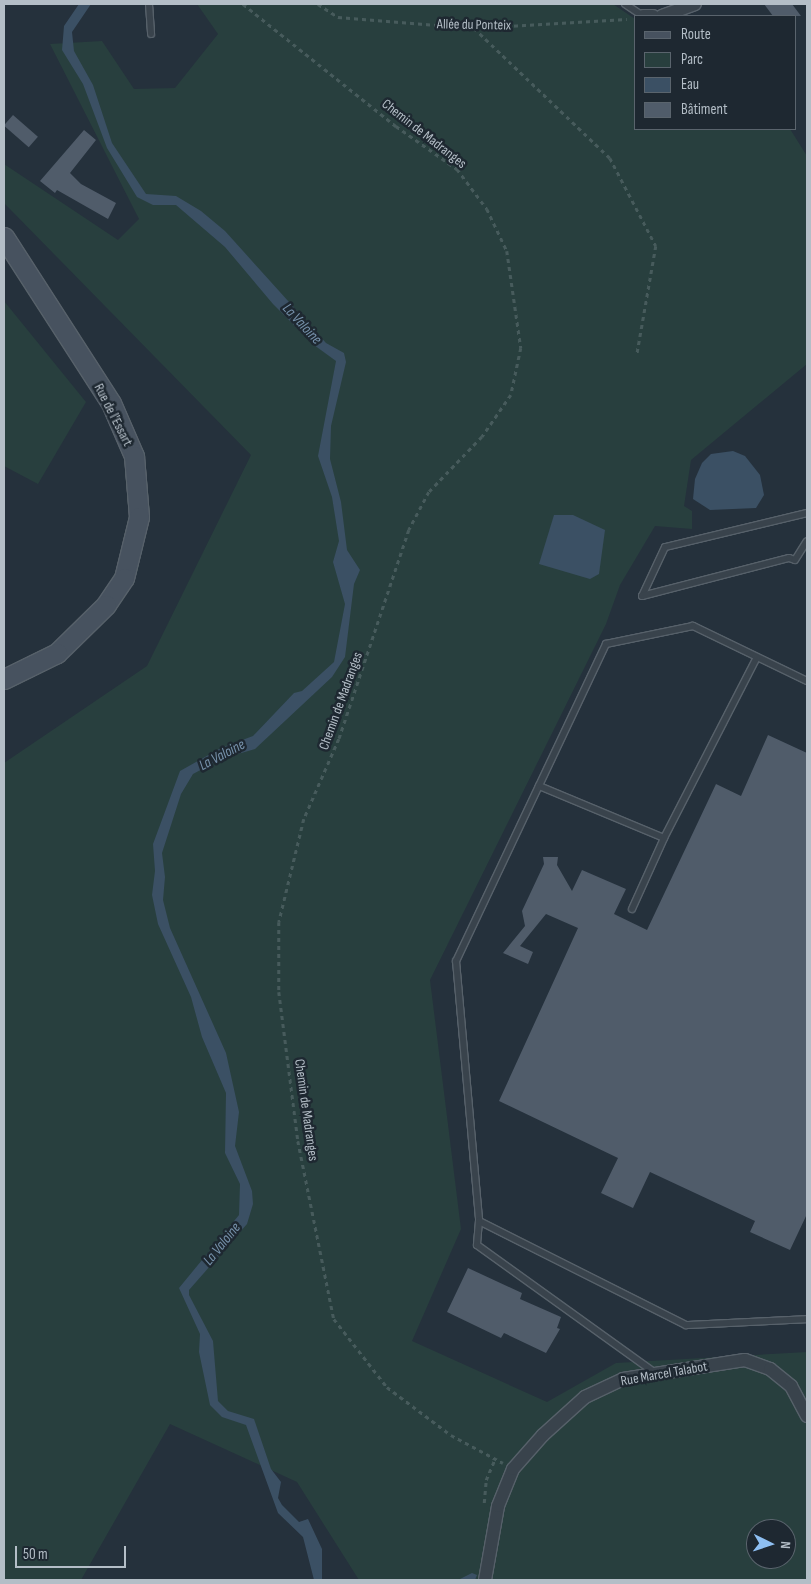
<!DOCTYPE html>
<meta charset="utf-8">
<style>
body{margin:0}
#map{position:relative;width:811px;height:1584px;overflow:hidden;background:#25313c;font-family:"Sofia Sans Condensed",sans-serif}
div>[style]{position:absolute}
.green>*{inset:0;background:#283f3e}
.water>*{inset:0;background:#3b5064}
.building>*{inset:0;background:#505c6a;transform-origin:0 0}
.path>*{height:2.5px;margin-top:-1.25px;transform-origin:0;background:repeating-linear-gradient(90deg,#475b5c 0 4px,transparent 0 8px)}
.roads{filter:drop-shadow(1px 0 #57616a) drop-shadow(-1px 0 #57616a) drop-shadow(0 1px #57616a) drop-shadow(0 -1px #57616a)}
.lane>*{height:6px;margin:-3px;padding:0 3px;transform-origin:3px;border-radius:3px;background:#39434c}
.street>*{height:12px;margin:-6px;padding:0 6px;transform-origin:6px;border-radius:6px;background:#39434c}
.secondary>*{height:19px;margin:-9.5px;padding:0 9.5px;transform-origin:9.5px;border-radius:9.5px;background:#47525f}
span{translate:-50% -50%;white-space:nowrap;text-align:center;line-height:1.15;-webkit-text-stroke:5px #1e2831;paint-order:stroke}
.street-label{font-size:14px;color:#b4bec7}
.water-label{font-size:15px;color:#7691aa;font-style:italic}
.frame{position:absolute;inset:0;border:5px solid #b4bec7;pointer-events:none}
.legend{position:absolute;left:634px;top:15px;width:162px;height:115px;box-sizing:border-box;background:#1e2831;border:1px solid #5a646d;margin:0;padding:6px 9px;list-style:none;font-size:15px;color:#b4bec7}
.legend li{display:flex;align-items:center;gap:10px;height:25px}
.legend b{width:25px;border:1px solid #5a646d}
.north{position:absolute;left:746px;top:1519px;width:50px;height:50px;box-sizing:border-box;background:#1e2831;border:1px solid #5a646d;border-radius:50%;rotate:94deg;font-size:14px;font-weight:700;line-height:20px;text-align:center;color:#b4bec7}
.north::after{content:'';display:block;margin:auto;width:18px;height:22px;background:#8ebff2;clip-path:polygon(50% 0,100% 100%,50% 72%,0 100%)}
.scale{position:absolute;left:15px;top:1546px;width:111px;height:22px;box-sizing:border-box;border:2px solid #b4bec7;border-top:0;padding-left:6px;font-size:15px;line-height:18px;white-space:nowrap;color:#b4bec7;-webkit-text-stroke:4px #1e2831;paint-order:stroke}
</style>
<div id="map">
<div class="green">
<div style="clip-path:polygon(evenodd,197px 4px,613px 4px,635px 19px,635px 129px,790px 129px,807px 156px,807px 364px,691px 460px,684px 506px,692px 511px,692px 529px,655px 526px,620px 585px,606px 624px,430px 980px,461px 1229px,412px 1341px,547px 1402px,616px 1363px,807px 1352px,807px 1580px,359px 1580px,297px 1482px,170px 1424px,81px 1580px,4px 1580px,4px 763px,147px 666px,251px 455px,4px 203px,4px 164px,118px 240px,139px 219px,50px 44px,102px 41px,134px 89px,175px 88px,218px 34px,197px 4px,756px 1529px,786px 1529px,786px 1559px,756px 1559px,756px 1529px)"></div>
<div style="clip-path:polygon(4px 301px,86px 402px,38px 484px,4px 466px)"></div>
</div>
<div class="water">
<div style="clip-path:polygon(79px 4px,91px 4px,72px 32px,74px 51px,93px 85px,112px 143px,146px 194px,176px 196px,201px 211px,225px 231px,326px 343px,344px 353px,346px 362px,331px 426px,330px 459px,341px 502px,347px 550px,360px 570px,354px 584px,345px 657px,332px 677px,255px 749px,221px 759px,193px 774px,181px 794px,162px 853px,165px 877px,163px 900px,170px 928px,226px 1053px,239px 1112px,235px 1146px,252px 1191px,253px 1204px,247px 1224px,189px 1290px,189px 1295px,213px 1341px,218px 1401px,228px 1411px,254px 1419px,271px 1469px,281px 1482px,278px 1498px,282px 1505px,299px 1522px,308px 1519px,322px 1549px,322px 1580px,314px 1580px,303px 1537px,278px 1513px,246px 1425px,222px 1417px,210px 1405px,199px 1352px,200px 1334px,179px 1288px,239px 1215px,240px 1184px,225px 1153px,226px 1093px,202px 1037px,191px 997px,158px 924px,152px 895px,155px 871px,153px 844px,180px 771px,221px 748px,253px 736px,294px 693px,302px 691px,334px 662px,345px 604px,333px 562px,339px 541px,332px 497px,318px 456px,336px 361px,314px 345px,273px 304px,225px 247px,176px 205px,153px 205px,137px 197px,107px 148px,83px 84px,62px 50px,64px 26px)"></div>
<div style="clip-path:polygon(733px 451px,745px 456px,760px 475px,764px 495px,756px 508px,710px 510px,693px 499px,695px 479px,702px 463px,711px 454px)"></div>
<div style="clip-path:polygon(554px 515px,573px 515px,605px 530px,599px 574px,590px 579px,539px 564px)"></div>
<div style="clip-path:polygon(472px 1573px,477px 1575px,475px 1580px,458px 1580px)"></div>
</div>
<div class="building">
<div style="clip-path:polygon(764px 4px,792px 4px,801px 16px,773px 16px)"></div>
<div style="left:13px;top:115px;width:33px;height:14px;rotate:41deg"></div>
<div style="clip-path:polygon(84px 130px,96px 140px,70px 173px,81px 184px,116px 203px,108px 219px,57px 190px,55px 193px,40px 181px)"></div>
<div style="clip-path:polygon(768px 735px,807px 753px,807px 1214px,790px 1250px,750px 1232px,755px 1221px,650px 1172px,633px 1208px,601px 1193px,618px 1158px,499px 1101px,578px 928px,546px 914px,520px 946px,533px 952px,528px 964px,503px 953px,525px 926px,522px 911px,544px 864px,543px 857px,558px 857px,557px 865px,572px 891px,582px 870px,626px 889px,614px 914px,647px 930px,716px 784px,741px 796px)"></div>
<div style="clip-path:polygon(468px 1268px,522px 1293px,520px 1299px,561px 1317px,557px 1328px,560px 1329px,546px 1353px,504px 1333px,501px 1338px,447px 1312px)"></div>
</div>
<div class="path">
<div style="left:243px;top:4px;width:196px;rotate:38.6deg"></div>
<div style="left:396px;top:126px;width:75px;rotate:35.2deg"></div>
<div style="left:457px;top:169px;width:50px;rotate:53.1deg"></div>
<div style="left:487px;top:209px;width:47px;rotate:64.5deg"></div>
<div style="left:507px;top:251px;width:98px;rotate:81.8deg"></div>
<div style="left:521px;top:348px;width:48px;rotate:102deg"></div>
<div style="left:511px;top:395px;width:51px;rotate:124.6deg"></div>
<div style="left:482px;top:437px;width:76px;rotate:133.9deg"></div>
<div style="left:429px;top:492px;width:43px;rotate:117.8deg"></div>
<div style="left:409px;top:530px;width:220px;rotate:108.5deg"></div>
<div style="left:339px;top:739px;width:87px;rotate:113.6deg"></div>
<div style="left:304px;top:819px;width:106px;rotate:103.6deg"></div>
<div style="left:279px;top:922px;width:70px;rotate:90deg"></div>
<div style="left:279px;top:992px;width:150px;rotate:82.7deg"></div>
<div style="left:298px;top:1141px;width:182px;rotate:78.6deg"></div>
<div style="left:334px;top:1319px;width:86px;rotate:52.1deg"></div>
<div style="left:387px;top:1387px;width:80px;rotate:36.9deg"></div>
<div style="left:451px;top:1435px;width:59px;rotate:28.3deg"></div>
<div style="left:318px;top:4px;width:24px;rotate:33deg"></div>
<div style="left:338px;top:17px;width:136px;rotate:4.6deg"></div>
<div style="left:474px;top:28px;width:153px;rotate:-3.4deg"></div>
<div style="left:474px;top:28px;width:188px;rotate:43.7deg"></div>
<div style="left:610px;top:158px;width:99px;rotate:62.4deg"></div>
<div style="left:656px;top:246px;width:111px;rotate:99.9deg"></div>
<div style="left:484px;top:1503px;width:23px;rotate:-85deg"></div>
<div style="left:486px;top:1480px;width:23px;rotate:-67deg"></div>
</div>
<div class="roads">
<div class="lane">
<div style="left:149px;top:4px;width:30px;rotate:86deg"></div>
<div style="left:625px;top:4px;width:22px;rotate:34deg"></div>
<div style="left:807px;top:513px;width:146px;rotate:166.5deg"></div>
<div style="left:665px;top:547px;width:54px;rotate:115.1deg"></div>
<div style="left:642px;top:596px;width:152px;rotate:-14.5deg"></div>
<div style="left:789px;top:558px;width:6px;rotate:18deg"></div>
<div style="left:795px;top:560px;width:22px;rotate:-58deg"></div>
<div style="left:807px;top:681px;width:127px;rotate:-154.2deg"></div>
<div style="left:693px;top:626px;width:89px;rotate:168.3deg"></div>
<div style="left:606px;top:644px;width:351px;rotate:115.3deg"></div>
<div style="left:456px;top:961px;width:261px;rotate:84.9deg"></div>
<div style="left:479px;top:1221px;width:232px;rotate:26.7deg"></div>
<div style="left:686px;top:1325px;width:121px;rotate:-2.8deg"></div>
<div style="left:539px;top:786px;width:135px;rotate:22.6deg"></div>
<div style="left:664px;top:838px;width:203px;rotate:-62.8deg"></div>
<div style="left:632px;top:909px;width:78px;rotate:-65.7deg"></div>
<div style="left:479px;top:1221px;width:24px;rotate:95deg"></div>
<div style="left:477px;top:1245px;width:219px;rotate:35.7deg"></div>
</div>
<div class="street">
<div style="left:643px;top:16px;width:10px"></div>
<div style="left:662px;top:16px;width:35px;rotate:-20deg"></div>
<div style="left:485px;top:1580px;width:75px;rotate:-80deg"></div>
<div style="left:498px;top:1506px;width:40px;rotate:-68deg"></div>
<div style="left:513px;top:1469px;width:45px;rotate:-48.6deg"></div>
<div style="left:543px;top:1435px;width:57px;rotate:-42.1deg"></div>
<div style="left:585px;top:1397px;width:42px;rotate:-25.3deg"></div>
<div style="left:623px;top:1379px;width:123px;rotate:-8.9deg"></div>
<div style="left:745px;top:1360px;width:27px;rotate:20deg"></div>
<div style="left:770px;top:1369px;width:27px;rotate:39deg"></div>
<div style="left:791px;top:1386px;width:34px;rotate:62deg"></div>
</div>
<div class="secondary">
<div style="left:4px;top:237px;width:197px;rotate:57.2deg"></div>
<div style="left:111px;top:403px;width:58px;rotate:66.5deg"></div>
<div style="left:134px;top:456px;width:61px;rotate:85.3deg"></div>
<div style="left:139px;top:517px;width:63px;rotate:103.8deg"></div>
<div style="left:124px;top:578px;width:32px;rotate:124deg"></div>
<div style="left:106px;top:605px;width:69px;rotate:135.6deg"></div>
<div style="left:57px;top:653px;width:59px;rotate:153.9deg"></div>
</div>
</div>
<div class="street-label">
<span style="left:474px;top:25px;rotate:1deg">Allée du Ponteix</span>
<span style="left:424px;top:134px;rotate:38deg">Chemin de Madranges</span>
<span style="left:113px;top:415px;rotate:63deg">Rue de l'Essart</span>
<span style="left:341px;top:701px;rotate:-70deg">Chemin de Madranges</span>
<span style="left:306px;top:1110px;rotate:82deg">Chemin de Madranges</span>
<span style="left:664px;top:1374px;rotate:-10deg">Rue Marcel Talabot</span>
</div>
<div class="water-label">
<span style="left:302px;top:324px;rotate:47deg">La Valoine</span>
<span style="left:222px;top:755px;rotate:-28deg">La Valoine</span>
<span style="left:222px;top:1244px;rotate:-51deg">La Valoine</span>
</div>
<div class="frame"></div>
<ul class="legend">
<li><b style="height:6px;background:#47525f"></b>Route</li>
<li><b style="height:14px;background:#283f3e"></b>Parc</li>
<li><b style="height:14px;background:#3b5064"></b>Eau</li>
<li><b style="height:14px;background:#505c6a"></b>Bâtiment</li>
</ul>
<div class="north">N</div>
<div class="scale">50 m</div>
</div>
